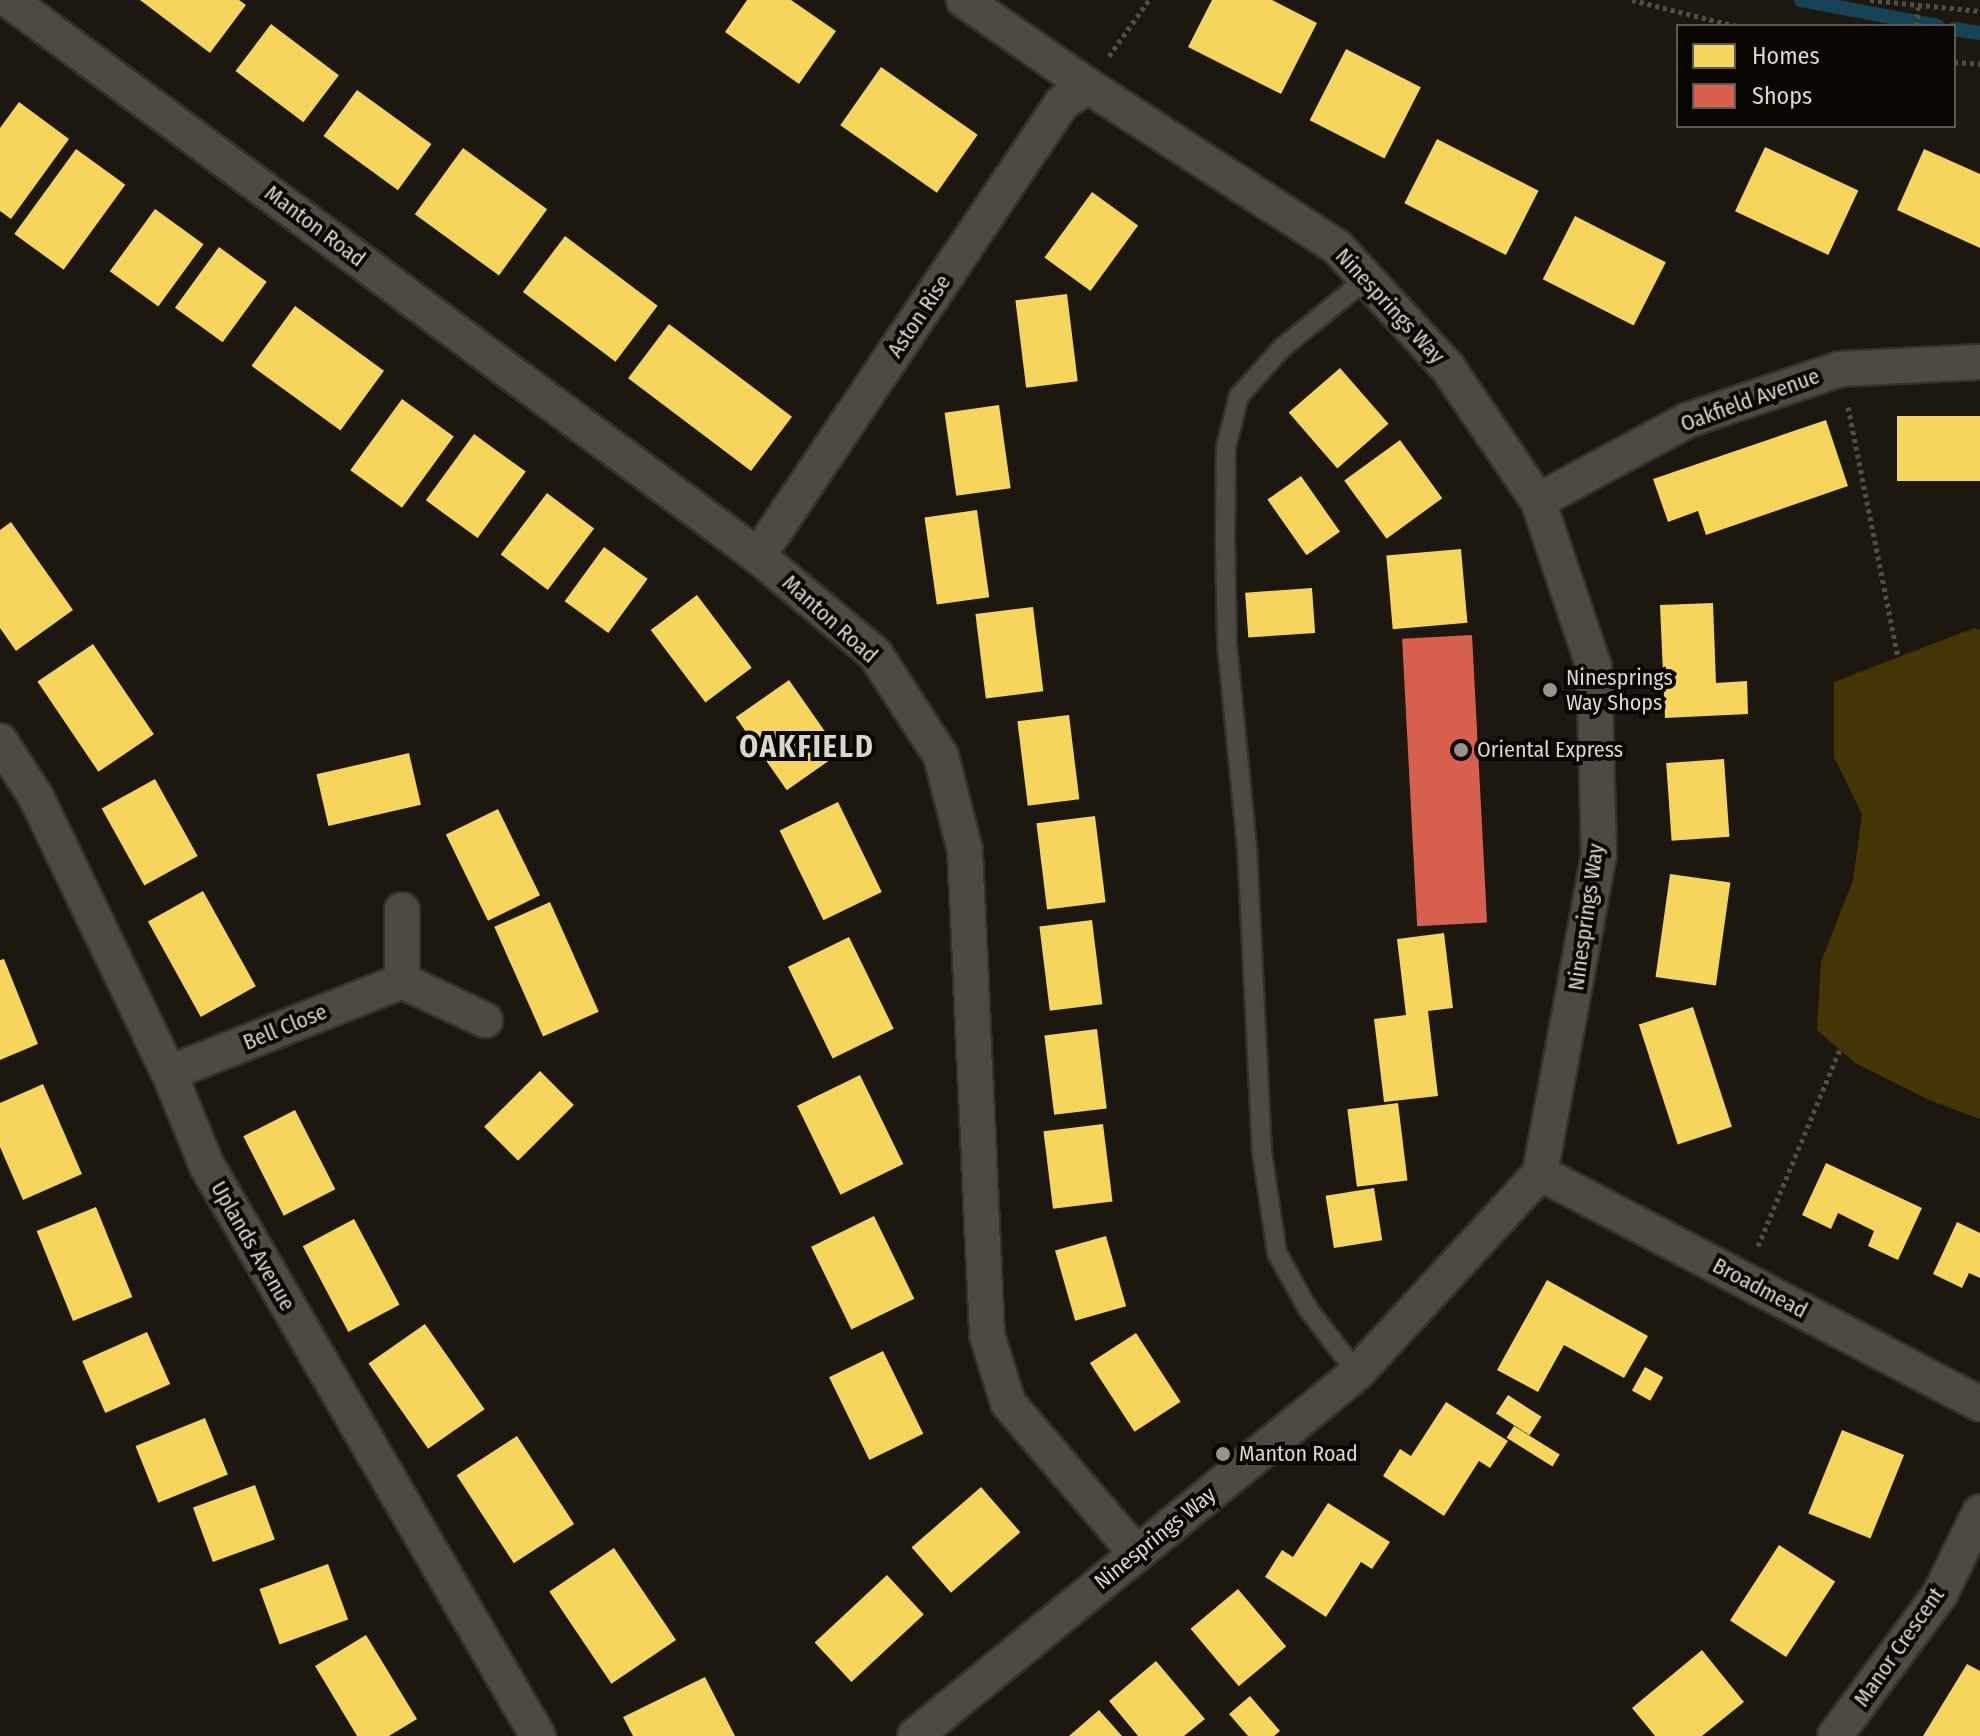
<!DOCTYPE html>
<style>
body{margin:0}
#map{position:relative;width:1980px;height:1736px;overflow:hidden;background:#1c180f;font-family:"Fira Sans Condensed",sans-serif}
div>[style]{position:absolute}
.green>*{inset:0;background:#443504}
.homes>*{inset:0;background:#f6d55c;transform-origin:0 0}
.shops>*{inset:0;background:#d6604d;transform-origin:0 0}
.stream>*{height:14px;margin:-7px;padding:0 7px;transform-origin:7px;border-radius:7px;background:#164355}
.path>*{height:5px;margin-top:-2.5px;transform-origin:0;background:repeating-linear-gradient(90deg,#514e47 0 4px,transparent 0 8px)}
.roads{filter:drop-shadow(2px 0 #34322c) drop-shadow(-2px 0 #34322c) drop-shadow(0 2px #34322c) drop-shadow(0 -2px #34322c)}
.lane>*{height:18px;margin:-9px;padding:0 9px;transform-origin:9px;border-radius:9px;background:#4d4a43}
.street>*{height:34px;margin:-17px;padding:0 17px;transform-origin:17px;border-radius:17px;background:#4d4a43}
.dots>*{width:22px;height:22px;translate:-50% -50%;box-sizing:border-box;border:4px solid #090602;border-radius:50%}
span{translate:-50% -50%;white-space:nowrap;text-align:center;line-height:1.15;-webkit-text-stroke:8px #090602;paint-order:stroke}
.street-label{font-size:22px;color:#dad6cb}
.poi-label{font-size:22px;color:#dad6cb}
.left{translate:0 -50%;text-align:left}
.district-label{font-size:30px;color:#dad6cb;font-weight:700;letter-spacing:2px}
.legend{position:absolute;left:1676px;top:24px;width:280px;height:104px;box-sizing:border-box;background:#090602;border:2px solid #5d5952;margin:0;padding:10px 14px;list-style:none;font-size:24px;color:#dad6cb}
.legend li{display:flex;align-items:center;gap:16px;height:40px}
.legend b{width:40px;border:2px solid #5d5952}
</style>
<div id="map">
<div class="green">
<div style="clip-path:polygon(1974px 628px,1980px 630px,1980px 1119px,1929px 1100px,1855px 1063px,1817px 1030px,1821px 962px,1853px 880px,1862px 814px,1834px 757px,1834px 682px)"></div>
</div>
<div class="homes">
<div style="clip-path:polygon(140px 0,239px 0,246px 5px,210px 53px)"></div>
<div style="clip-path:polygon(747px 0,791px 0,836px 31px,799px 84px,725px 32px)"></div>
<div style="clip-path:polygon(1212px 0,1272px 0,1317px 23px,1281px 94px,1188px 47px)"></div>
<div style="left:271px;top:24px;width:85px;height:59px;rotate:37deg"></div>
<div style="left:1346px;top:49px;width:84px;height:80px;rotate:27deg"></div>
<div style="left:881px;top:67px;width:118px;height:71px;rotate:35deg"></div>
<div style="left:357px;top:90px;width:92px;height:57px;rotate:36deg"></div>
<div style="clip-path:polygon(19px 102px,69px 139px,11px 219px,0 211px,0 128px)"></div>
<div style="left:1437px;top:139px;width:114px;height:72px;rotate:27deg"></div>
<div style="left:1765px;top:147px;width:103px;height:71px;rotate:25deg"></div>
<div style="left:463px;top:148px;width:104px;height:82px;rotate:36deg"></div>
<div style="left:76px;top:149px;width:61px;height:105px;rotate:36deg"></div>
<div style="clip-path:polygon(1924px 149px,1980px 174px,1980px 248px,1897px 210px)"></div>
<div style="left:1092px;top:192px;width:57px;height:81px;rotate:36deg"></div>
<div style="left:155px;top:209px;width:60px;height:77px;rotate:36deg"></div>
<div style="left:1575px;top:216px;width:102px;height:71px;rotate:27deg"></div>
<div style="left:565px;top:236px;width:116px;height:70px;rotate:37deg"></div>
<div style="left:219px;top:247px;width:59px;height:75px;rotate:36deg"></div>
<div style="left:1067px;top:294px;width:88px;height:52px;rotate:83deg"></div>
<div style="left:295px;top:306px;width:110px;height:74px;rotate:36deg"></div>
<div style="left:669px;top:324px;width:154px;height:68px;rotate:37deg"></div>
<div style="left:1340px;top:368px;width:74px;height:68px;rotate:49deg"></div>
<div style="left:402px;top:399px;width:64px;height:88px;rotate:36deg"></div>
<div style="left:999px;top:405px;width:84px;height:55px;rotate:82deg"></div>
<div style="left:1980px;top:416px;width:65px;height:83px;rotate:90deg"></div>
<div style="clip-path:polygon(1826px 420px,1848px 486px,1706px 535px,1698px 511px,1668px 522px,1653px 479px)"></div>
<div style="left:474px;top:434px;width:64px;height:82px;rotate:36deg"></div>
<div style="left:1400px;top:440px;width:72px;height:69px;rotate:54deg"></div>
<div style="left:1301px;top:476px;width:68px;height:41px;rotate:55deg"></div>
<div style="left:547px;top:493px;width:59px;height:77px;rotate:37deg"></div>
<div style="left:977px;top:510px;width:88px;height:53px;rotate:82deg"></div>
<div style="clip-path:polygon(11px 522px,73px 610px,16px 651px,0 628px,0 530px)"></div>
<div style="left:604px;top:547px;width:54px;height:67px;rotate:36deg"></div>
<div style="left:1461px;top:549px;width:74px;height:75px;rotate:85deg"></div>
<div style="left:1312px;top:588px;width:45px;height:67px;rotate:86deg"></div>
<div style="left:697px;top:595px;width:91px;height:58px;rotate:53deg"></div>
<div style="clip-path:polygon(1713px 603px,1716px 683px,1747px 681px,1748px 714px,1665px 718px,1660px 605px)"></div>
<div style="left:1033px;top:607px;width:85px;height:58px;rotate:83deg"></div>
<div style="left:93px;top:644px;width:109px;height:67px;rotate:56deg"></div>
<div style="left:789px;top:680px;width:89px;height:65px;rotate:55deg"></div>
<div style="left:1069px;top:715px;width:85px;height:52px;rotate:83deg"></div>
<div style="left:409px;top:753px;width:53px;height:95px;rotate:77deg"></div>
<div style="left:1724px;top:759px;width:78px;height:58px;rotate:86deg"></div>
<div style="left:155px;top:779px;width:88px;height:61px;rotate:61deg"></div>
<div style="left:838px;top:802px;width:100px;height:65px;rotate:64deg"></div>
<div style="left:498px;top:809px;width:96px;height:58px;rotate:64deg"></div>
<div style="left:1095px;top:816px;width:87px;height:59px;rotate:83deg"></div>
<div style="left:1670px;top:874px;width:61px;height:104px;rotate:8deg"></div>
<div style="left:203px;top:891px;width:109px;height:63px;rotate:61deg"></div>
<div style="left:550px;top:902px;width:120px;height:61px;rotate:66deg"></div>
<div style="left:1092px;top:920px;width:85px;height:53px;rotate:83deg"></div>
<div style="clip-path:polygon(1444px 933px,1453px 1008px,1428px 1011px,1438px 1096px,1384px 1102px,1374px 1019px,1406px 1015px,1397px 939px)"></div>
<div style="left:849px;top:937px;width:102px;height:68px;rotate:64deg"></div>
<div style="clip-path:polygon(4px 959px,38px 1044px,0 1060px,0 960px)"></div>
<div style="left:1693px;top:1007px;width:126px;height:57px;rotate:72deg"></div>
<div style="left:1097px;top:1029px;width:80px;height:53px;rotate:83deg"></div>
<div style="left:540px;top:1071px;width:48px;height:79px;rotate:45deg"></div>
<div style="left:860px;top:1075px;width:99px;height:70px;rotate:64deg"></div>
<div style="clip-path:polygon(43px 1084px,82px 1174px,23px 1200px,0 1147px,0 1103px)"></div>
<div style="left:1398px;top:1103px;width:78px;height:51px;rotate:83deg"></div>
<div style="left:295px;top:1110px;width:89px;height:58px;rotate:63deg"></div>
<div style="left:1103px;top:1124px;width:78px;height:60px;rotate:83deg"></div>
<div style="clip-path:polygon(1826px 1163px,1922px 1208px,1898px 1260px,1868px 1246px,1874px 1231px,1838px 1213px,1831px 1229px,1802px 1215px)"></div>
<div style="left:1374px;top:1188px;width:53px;height:49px;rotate:81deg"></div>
<div style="left:96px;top:1207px;width:97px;height:64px;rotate:68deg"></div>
<div style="left:874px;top:1216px;width:92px;height:70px;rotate:64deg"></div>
<div style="left:354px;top:1219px;width:97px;height:58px;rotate:62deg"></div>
<div style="clip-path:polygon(1957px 1222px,1980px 1233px,1980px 1278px,1969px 1273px,1962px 1288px,1933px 1274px)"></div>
<div style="left:1106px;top:1236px;width:73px;height:53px;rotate:74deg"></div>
<div style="clip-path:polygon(1547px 1280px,1648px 1336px,1624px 1378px,1564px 1345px,1538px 1392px,1497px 1370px)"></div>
<div style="left:425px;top:1324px;width:104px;height:69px;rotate:55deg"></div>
<div style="left:147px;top:1332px;width:57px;height:71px;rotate:66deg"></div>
<div style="left:1136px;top:1333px;width:82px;height:55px;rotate:57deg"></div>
<div style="left:883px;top:1351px;width:92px;height:60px;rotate:64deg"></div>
<div style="left:1645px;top:1367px;width:21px;height:27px;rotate:29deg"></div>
<div style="left:1508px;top:1395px;width:40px;height:22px;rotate:33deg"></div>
<div style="clip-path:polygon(1446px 1402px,1508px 1441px,1490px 1468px,1479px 1461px,1444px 1516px,1383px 1476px,1400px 1449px,1411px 1456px)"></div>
<div style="left:205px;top:1418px;width:61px;height:75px;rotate:68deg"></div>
<div style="left:1514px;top:1426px;width:54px;height:14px;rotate:32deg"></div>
<div style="left:1842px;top:1430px;width:67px;height:90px;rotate:22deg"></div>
<div style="left:517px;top:1436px;width:105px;height:72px;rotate:57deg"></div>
<div style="left:255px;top:1485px;width:58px;height:66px;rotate:70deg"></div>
<div style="left:981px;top:1487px;width:60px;height:92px;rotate:49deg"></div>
<div style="clip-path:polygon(1328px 1503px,1390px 1542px,1372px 1569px,1361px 1562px,1326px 1617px,1265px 1577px,1282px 1550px,1293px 1557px)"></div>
<div style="left:1779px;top:1545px;width:67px;height:90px;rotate:33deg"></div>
<div style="left:614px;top:1548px;width:111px;height:78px;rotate:56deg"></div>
<div style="left:328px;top:1564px;width:59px;height:73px;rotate:70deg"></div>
<div style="left:887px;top:1575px;width:54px;height:99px;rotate:47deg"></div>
<div style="left:1238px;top:1589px;width:75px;height:62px;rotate:50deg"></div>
<div style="clip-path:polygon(366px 1635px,417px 1719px,389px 1736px,357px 1736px,315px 1666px)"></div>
<div style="clip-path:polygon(1702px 1650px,1744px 1702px,1702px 1736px,1655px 1736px,1632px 1708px)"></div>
<div style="clip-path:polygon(1156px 1661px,1205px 1719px,1184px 1736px,1138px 1736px,1109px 1701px)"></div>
<div style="clip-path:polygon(1967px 1664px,1980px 1671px,1980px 1736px,1923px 1736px)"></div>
<div style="clip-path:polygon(705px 1677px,735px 1736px,633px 1736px,623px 1717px)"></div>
<div style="clip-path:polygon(1250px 1696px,1280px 1731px,1274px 1736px,1248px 1736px,1229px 1714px)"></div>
<div style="clip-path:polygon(1099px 1710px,1122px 1736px,1069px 1736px)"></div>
</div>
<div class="shops">
<div style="left:1472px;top:635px;width:288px;height:70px;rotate:87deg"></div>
</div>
<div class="stream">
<div style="left:1801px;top:0;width:139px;rotate:10.7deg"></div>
<div style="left:1954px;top:29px;width:26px;rotate:9deg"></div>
</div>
<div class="path">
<div style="left:1632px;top:0;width:107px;rotate:14deg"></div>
<div style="left:1870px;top:0;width:111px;rotate:5.7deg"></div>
<div style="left:1917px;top:26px;width:19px;rotate:-87deg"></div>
<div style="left:1109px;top:56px;width:69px;rotate:-54.5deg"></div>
<div style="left:1954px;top:62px;width:26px;rotate:4deg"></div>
<div style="left:1848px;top:407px;width:255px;rotate:78.7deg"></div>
<div style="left:1758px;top:1246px;width:213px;rotate:-67.4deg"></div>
</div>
<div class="roads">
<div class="lane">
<div style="left:1357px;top:1373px;width:81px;rotate:-127.4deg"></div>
<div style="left:1308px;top:1309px;width:64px;rotate:-119deg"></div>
<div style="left:1277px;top:1253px;width:101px;rotate:-98.5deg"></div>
<div style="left:1262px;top:1153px;width:305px;rotate:-92.8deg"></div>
<div style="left:1247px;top:848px;width:206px;rotate:-95.6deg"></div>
<div style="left:1227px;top:643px;width:104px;rotate:-91.1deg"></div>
<div style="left:1225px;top:539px;width:92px;rotate:-89.4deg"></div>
<div style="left:1226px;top:447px;width:53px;rotate:-75.7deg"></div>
<div style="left:1239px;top:396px;width:64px;rotate:-48.1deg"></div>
<div style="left:1282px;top:348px;width:109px;rotate:-39.4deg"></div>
</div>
<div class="street">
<div style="left:9px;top:0;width:933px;rotate:36.59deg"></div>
<div style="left:758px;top:556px;width:153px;rotate:39.9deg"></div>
<div style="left:875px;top:654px;width:121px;rotate:57.1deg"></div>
<div style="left:941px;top:756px;width:97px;rotate:75.7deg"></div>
<div style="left:965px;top:850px;width:485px;rotate:87.4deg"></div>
<div style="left:987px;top:1335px;width:71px;rotate:72.8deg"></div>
<div style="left:1008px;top:1403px;width:197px;rotate:49.5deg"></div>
<div style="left:1538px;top:501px;width:170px;rotate:-28.4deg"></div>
<div style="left:1688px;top:420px;width:160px;rotate:-18.5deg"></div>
<div style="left:1840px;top:369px;width:140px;rotate:-2.9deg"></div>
<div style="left:758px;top:556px;width:546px;rotate:-56.14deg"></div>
<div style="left:1062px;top:103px;width:31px;rotate:-33deg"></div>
<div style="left:0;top:741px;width:67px;rotate:57.3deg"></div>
<div style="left:36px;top:797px;width:306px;rotate:64.3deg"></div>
<div style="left:169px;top:1073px;width:100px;rotate:67.8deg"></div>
<div style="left:207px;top:1166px;width:659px;rotate:59.86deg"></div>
<div style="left:402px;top:981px;width:71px;rotate:-90deg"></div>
<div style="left:169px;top:1073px;width:251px;rotate:-21.5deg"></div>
<div style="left:402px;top:981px;width:92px;rotate:25.2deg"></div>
<div style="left:1540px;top:1173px;width:497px;rotate:27.7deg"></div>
<div style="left:915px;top:1736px;width:572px;rotate:-39.4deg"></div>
<div style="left:1357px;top:1373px;width:271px;rotate:-47.5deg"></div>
<div style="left:1540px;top:1173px;width:323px;rotate:-79.5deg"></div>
<div style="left:1599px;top:855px;width:188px;rotate:-91.5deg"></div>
<div style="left:1594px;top:667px;width:175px;rotate:-108.6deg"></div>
<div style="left:1538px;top:501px;width:161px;rotate:-124.1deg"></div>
<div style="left:1448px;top:368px;width:164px;rotate:-132.5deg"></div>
<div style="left:1337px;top:247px;width:297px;rotate:-147.1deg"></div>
<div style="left:1088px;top:86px;width:151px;rotate:-145.3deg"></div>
<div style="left:1835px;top:1736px;width:177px;rotate:-53.5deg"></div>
<div style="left:1940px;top:1594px;width:91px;rotate:-64deg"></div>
</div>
</div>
<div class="dots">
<div style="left:1550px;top:690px;background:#989489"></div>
<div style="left:1461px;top:750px;background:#989489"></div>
<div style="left:1223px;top:1454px;background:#989489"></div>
</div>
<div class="street-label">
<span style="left:315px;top:226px;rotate:37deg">Manton Road</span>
<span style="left:1390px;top:306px;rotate:47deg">Ninesprings Way</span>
<span style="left:919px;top:316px;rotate:-56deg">Aston Rise</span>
<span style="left:1750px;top:400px;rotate:-20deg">Oakfield Avenue</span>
<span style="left:830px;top:619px;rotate:42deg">Manton Road</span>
<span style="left:1586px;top:917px;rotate:-82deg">Ninesprings Way</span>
<span style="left:285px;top:1027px;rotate:-22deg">Bell Close</span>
<span style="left:253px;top:1246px;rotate:60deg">Uplands Avenue</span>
<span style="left:1760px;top:1288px;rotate:28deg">Broadmead</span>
<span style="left:1155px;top:1538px;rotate:-39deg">Ninesprings Way</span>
<span style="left:1899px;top:1647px;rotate:-55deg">Manor Crescent</span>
</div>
<div class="poi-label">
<span class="left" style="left:1566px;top:690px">Ninesprings<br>Way Shops</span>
<span class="left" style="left:1477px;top:750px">Oriental Express</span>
<span class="left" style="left:1239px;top:1454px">Manton Road</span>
</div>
<div class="district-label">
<span style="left:807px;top:747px">OAKFIELD</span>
</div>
<ul class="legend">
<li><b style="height:22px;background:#f6d55c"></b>Homes</li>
<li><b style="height:22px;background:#d6604d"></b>Shops</li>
</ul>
</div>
